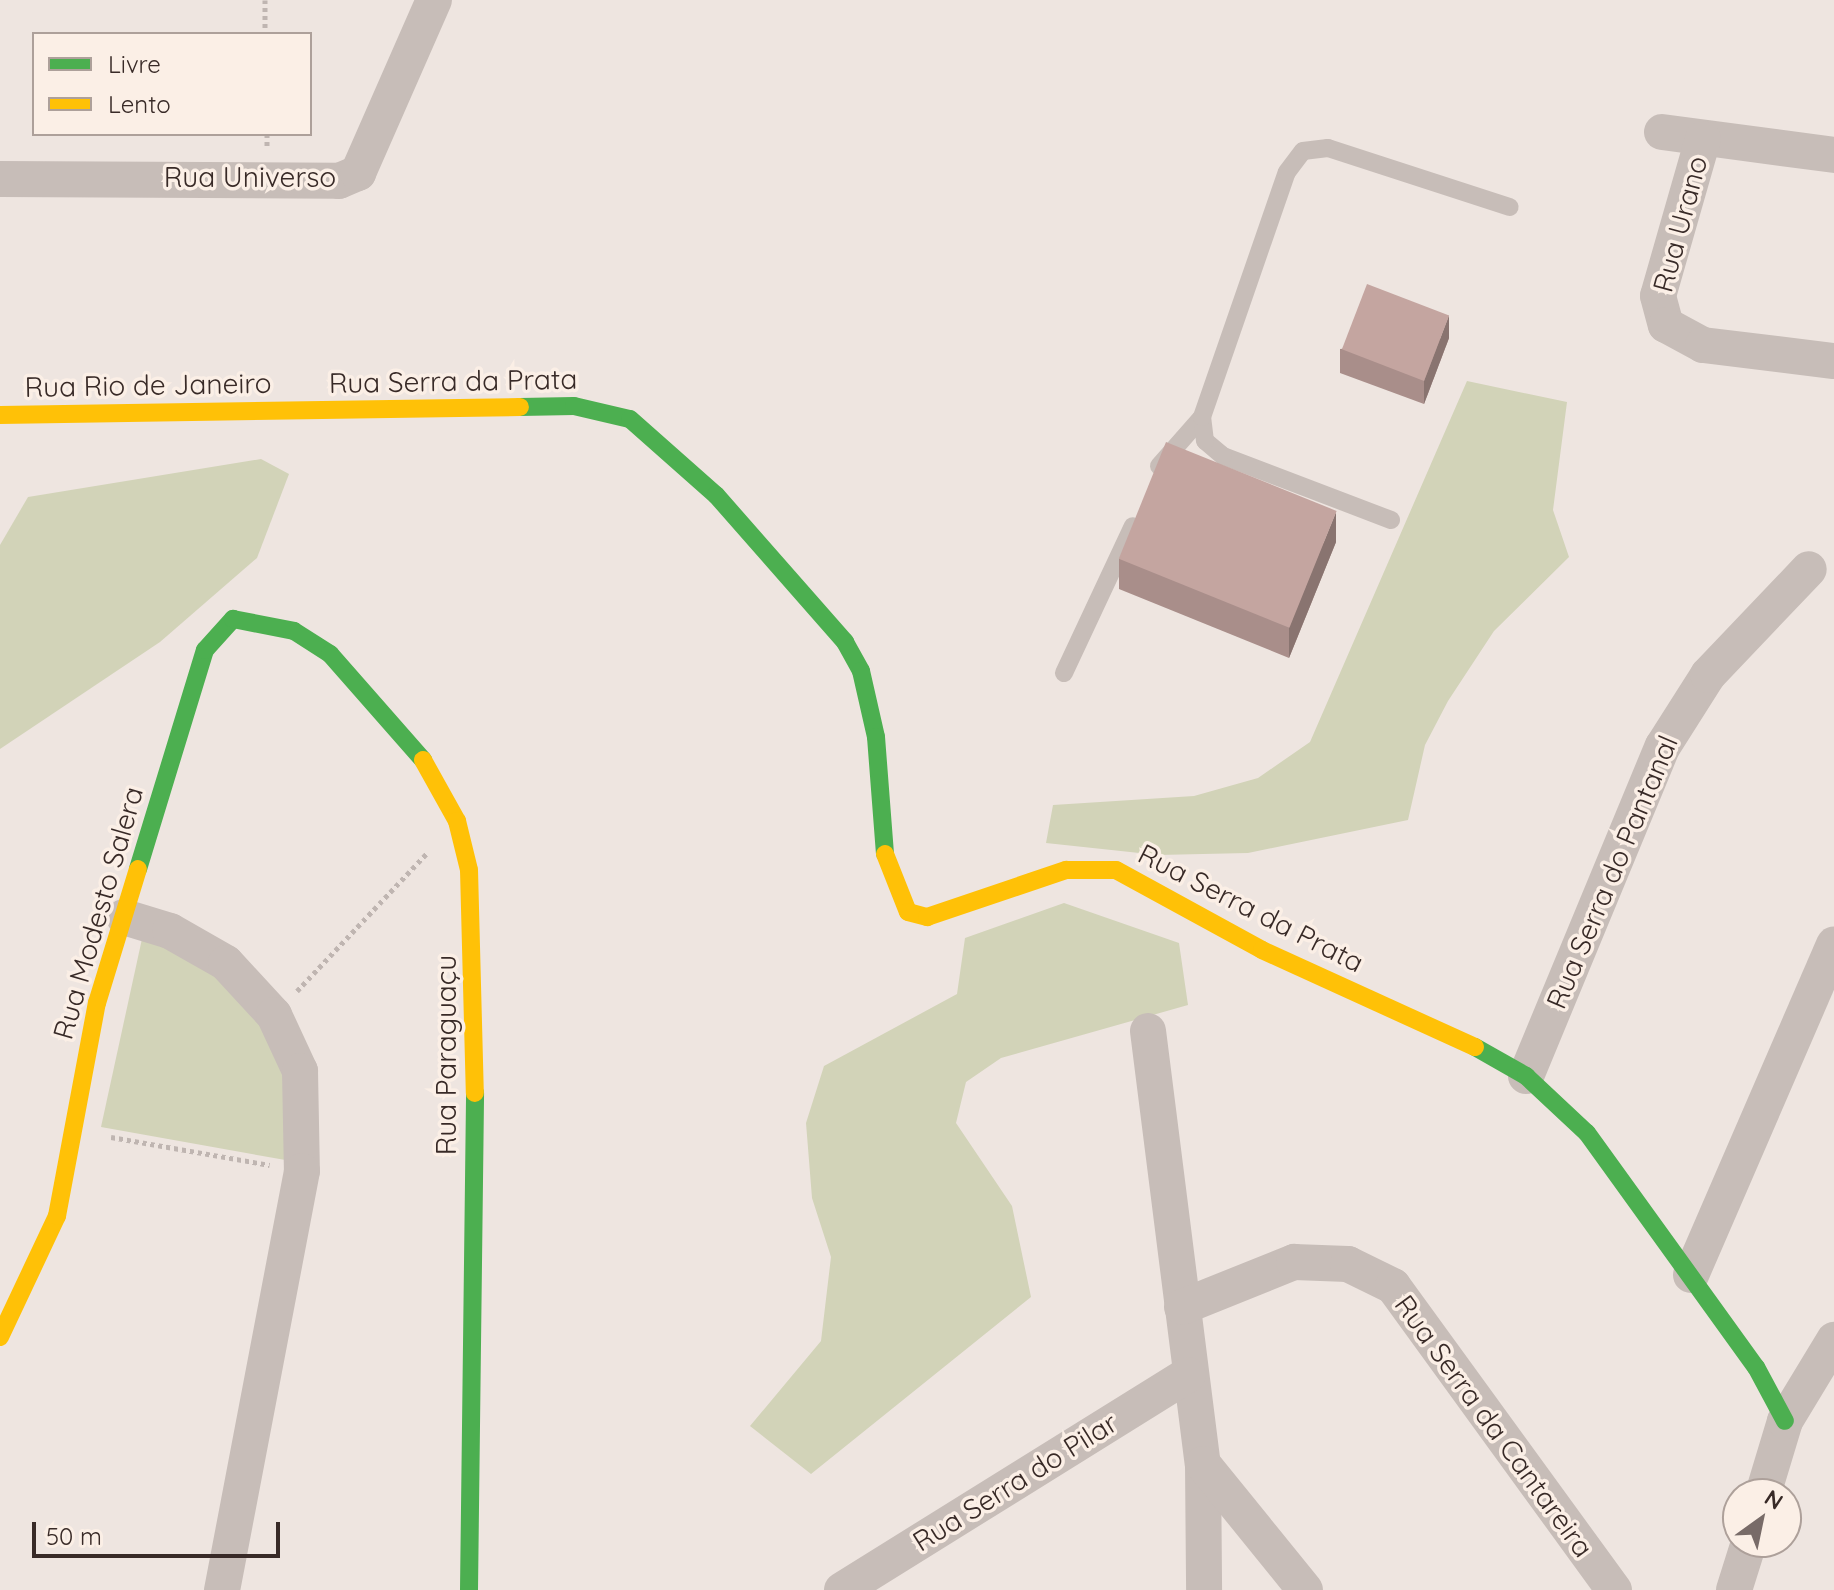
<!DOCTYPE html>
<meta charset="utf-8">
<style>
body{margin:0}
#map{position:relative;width:1834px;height:1590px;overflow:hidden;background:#eee5e0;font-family:Quicksand,sans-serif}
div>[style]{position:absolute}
.green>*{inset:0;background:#d2d3b8}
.path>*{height:5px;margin-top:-2.5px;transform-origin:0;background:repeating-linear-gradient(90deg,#bfb5b1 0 4px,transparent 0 8px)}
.lane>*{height:18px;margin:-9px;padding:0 9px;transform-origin:9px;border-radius:9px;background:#c7bdb8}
.street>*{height:36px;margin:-18px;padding:0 18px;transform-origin:18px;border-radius:18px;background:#c7bdb8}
.fast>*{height:18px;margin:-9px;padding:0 9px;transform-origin:9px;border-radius:9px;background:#4caf50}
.slow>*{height:18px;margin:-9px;padding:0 9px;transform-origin:9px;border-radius:9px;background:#ffc107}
.wall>*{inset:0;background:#a98e8a}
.shaded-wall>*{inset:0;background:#897470}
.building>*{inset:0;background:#c4a5a0;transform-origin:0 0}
span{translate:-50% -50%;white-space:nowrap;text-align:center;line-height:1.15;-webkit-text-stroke:7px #fbefe6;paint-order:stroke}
.street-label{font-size:28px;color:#382a27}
.legend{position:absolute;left:32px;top:32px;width:280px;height:104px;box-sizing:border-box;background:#fbefe6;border:2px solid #ada09a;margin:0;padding:10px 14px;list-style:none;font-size:24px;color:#382a27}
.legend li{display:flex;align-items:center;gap:16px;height:40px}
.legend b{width:40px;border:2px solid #ada09a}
.north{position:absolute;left:1722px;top:1478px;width:80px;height:80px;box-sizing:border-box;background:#fbefe6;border:2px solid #ada09a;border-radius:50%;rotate:33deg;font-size:22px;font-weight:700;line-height:32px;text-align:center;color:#382a27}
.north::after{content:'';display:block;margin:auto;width:28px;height:36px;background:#786b68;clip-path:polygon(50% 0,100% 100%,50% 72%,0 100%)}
.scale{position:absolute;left:32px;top:1522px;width:248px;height:36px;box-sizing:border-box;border:4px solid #382a27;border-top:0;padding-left:10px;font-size:24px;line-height:28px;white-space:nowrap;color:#382a27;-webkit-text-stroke:6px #fbefe6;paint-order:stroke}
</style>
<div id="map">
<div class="green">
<div style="clip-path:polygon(1467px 381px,1567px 402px,1553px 510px,1569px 557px,1494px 631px,1448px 701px,1425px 745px,1408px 820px,1248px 853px,1158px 855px,1046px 843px,1053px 805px,1194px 796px,1258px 778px,1310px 742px)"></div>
<div style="clip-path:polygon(261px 459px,289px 474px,257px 558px,160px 642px,0 749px,0 545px,28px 497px)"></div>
<div style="clip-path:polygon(1064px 903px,1179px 943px,1188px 1005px,1001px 1058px,966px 1082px,956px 1123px,1012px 1206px,1031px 1297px,811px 1474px,750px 1426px,821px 1341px,831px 1257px,812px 1198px,806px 1123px,824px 1066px,957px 994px,965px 938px)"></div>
<div style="clip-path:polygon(145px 925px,201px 948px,300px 1076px,291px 1161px,101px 1127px)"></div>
</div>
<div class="path">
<div style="left:265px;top:0;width:34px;rotate:90deg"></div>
<div style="left:267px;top:134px;width:14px;rotate:90deg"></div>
<div style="left:297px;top:991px;width:190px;rotate:-46.7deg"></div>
<div style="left:111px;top:1137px;width:161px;rotate:10deg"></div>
</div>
<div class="lane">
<div style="left:1159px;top:466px;width:65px;rotate:-48.7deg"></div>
<div style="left:1391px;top:520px;width:180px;rotate:-159.1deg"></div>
<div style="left:1223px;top:456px;width:23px;rotate:-140deg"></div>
<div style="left:1205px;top:441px;width:24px;rotate:-97deg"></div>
<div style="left:1202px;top:417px;width:259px;rotate:-70.9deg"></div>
<div style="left:1287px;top:172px;width:26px;rotate:-53deg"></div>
<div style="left:1303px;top:151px;width:25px;rotate:-7deg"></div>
<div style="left:1328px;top:148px;width:191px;rotate:18deg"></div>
<div style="left:1064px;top:673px;width:162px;rotate:-64.9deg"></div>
</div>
<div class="street">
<div style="left:1662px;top:132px;width:174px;rotate:7.6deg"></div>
<div style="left:1703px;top:139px;width:163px;rotate:106deg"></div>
<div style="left:1658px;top:296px;width:30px;rotate:75deg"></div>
<div style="left:1666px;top:325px;width:42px;rotate:28.4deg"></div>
<div style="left:1703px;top:345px;width:132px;rotate:7deg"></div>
<div style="left:0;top:179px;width:339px;rotate:0.3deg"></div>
<div style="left:339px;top:181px;width:21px;rotate:-23deg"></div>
<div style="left:358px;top:173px;width:189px;rotate:-66.3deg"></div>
<div style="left:124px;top:917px;width:48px;rotate:16.9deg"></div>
<div style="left:170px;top:931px;width:64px;rotate:29.7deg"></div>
<div style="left:226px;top:963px;width:71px;rotate:47.3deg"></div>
<div style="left:274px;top:1015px;width:62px;rotate:65.1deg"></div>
<div style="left:300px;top:1071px;width:100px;rotate:88.9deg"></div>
<div style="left:302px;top:1171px;width:427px;rotate:100.8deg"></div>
<div style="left:1148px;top:1031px;width:436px;rotate:82.8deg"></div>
<div style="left:1203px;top:1464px;width:126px;rotate:89.5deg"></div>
<div style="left:1526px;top:1076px;width:357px;rotate:-67.5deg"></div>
<div style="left:1663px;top:746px;width:84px;rotate:-57.6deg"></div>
<div style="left:1708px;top:675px;width:146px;rotate:-46.4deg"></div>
<div style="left:1691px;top:1275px;width:360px;rotate:-66.6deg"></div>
<div style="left:1182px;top:1307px;width:121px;rotate:-21.9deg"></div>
<div style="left:1294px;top:1262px;width:54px;rotate:2.1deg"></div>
<div style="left:1348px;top:1264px;width:50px;rotate:26.1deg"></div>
<div style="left:1393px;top:1286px;width:376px;rotate:54deg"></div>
<div style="left:1203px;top:1464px;width:162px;rotate:51deg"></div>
<div style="left:1763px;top:1494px;width:76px;rotate:-73.2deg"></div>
<div style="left:1785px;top:1421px;width:95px;rotate:-58.8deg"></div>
<div style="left:842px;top:1590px;width:407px;rotate:-31.9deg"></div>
<div style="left:1734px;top:1590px;width:50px;rotate:-72.6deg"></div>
</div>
<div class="fast">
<div style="left:520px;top:407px;width:54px;rotate:-1.1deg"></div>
<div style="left:574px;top:406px;width:57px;rotate:13.1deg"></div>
<div style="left:630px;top:419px;width:115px;rotate:41.5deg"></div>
<div style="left:716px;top:495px;width:196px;rotate:48.7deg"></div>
<div style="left:845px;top:642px;width:33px;rotate:61deg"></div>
<div style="left:861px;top:671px;width:68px;rotate:77.2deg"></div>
<div style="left:876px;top:737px;width:117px;rotate:85.6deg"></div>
<div style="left:138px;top:869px;width:229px;rotate:-73deg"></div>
<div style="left:205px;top:650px;width:42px;rotate:-47.9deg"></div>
<div style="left:233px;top:619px;width:62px;rotate:11.1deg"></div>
<div style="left:294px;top:631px;width:43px;rotate:32.6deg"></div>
<div style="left:330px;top:654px;width:141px;rotate:48.7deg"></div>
<div style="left:1475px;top:1047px;width:59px;rotate:29.6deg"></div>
<div style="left:1526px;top:1076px;width:83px;rotate:43.1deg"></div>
<div style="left:1587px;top:1133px;width:289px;rotate:54.2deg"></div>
<div style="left:1756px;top:1367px;width:61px;rotate:61.8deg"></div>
<div style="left:469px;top:1590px;width:497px;rotate:-89.3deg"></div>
</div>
<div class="slow">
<div style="left:0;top:415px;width:520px;rotate:-0.88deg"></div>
<div style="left:423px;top:760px;width:70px;rotate:60.9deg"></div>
<div style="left:457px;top:821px;width:50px;rotate:76.2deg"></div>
<div style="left:469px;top:870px;width:223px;rotate:88.5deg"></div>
<div style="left:885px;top:854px;width:62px;rotate:68.4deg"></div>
<div style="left:908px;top:912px;width:20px;rotate:15deg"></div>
<div style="left:927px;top:917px;width:147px;rotate:-18.7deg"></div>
<div style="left:1066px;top:870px;width:50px"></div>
<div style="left:1116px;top:870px;width:166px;rotate:28.7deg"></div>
<div style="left:1262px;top:950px;width:234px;rotate:24.5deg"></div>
<div style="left:0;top:1337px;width:134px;rotate:-64.8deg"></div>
<div style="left:57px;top:1216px;width:217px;rotate:-79.4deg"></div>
<div style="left:97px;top:1003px;width:140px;rotate:-73deg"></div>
</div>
<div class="wall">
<div style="clip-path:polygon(1449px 338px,1424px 404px,1340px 373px,1340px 349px)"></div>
<div style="clip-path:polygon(1336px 542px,1289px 658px,1119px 589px,1119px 559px)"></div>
</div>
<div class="shaded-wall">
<div style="clip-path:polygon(1449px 315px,1449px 338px,1424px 404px,1424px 381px)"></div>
<div style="clip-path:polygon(1336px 512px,1336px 542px,1289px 658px,1289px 627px)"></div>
</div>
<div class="building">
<div style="left:1367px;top:284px;width:88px;height:70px;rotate:21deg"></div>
<div style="left:1166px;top:442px;width:184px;height:126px;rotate:22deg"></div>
</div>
<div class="street-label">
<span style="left:250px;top:177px">Rua Universo</span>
<span style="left:1680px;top:224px;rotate:-75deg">Rua Urano</span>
<span style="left:453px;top:381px;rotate:-1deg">Rua Serra da Prata</span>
<span style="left:148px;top:385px;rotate:-1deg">Rua Rio de Janeiro</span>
<span style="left:1612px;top:872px;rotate:-67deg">Rua Serra do Pantanal</span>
<span style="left:1251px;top:908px;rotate:27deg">Rua Serra da Prata</span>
<span style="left:98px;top:913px;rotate:-74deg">Rua Modesto Salera</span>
<span style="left:446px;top:1055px;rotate:-90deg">Rua Paraguaçu</span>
<span style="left:1494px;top:1426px;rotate:54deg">Rua Serra da Cantareira</span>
<span style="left:1015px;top:1482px;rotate:-32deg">Rua Serra do Pilar</span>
</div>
<ul class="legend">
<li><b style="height:10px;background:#4caf50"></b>Livre</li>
<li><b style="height:10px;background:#ffc107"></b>Lento</li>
</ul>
<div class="north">N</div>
<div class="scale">50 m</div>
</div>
